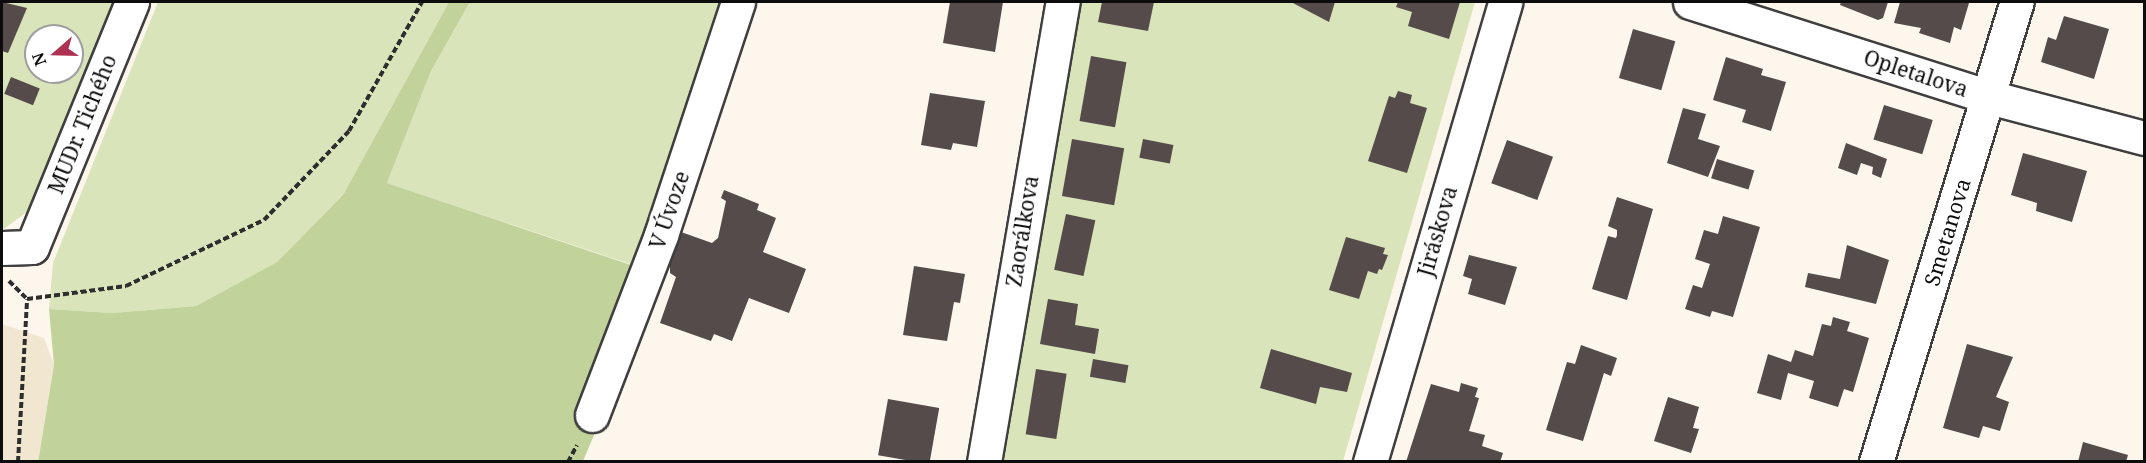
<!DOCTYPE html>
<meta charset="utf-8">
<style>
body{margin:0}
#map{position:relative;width:2146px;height:463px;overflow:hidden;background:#fdf6ed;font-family:"Noto Serif",serif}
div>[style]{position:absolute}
.farmland>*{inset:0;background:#f1e6cf}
.green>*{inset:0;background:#d9e4ba}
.forest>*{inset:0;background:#c1d39b}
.building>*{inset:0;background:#544b4a;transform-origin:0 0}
.path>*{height:4px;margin-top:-2px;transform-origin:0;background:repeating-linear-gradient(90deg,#2e2e2e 0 6px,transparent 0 9px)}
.roads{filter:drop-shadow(2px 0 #3f3f3f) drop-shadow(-2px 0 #3f3f3f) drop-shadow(0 2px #3f3f3f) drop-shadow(0 -2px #3f3f3f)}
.minor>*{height:33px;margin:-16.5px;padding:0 16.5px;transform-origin:16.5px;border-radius:16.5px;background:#fff}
span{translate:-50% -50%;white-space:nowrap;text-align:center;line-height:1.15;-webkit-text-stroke:6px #fff;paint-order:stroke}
.street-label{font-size:21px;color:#0c0c0c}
.frame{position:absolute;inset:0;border:3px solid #0c0c0c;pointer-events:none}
.north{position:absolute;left:24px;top:24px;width:60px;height:60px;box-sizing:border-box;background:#fff;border:2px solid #9e9e9e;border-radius:50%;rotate:250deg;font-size:16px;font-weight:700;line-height:24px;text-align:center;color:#0c0c0c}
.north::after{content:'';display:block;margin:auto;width:21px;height:27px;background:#ae3254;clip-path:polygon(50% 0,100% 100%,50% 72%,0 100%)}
</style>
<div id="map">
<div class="farmland">
<div style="clip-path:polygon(2px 324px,44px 338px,54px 365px,38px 461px,2px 462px)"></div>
</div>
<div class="green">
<div style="clip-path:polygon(evenodd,2px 2px,113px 2px,27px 212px,2px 230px,2px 2px,36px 36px,72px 36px,72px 72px,36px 72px,36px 36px)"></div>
<div style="clip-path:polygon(158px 2px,449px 2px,343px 195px,277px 262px,196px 306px,112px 313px,49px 309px,53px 263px)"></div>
<div style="clip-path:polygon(470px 2px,727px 2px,642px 268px,387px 183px,431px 71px)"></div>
<div style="clip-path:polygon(1079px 2px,1475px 2px,1343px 461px,999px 462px)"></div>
</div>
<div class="forest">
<div style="clip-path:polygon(449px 2px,470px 2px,431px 71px,387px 183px,631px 265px,659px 281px,583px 461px,38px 462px,54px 365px,49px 309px,112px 313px,196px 306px,277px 262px,343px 195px)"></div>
</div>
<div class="building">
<div style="clip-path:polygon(2px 2px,27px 8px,8px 53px,2px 51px)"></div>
<div style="clip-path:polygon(950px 2px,1003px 2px,995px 52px,943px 43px)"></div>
<div style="clip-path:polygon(1102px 2px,1154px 2px,1148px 31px,1098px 22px)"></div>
<div style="clip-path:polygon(1291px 2px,1335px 2px,1329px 22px)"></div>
<div style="clip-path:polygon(1398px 2px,1460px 2px,1449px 39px,1408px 26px,1412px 12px,1396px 7px)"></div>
<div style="clip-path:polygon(1841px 2px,1888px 2px,1883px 18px,1878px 20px,1840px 5px)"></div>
<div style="clip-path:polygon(1900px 2px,1964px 2px,1969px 3px,1961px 30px,1954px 27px,1950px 43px,1919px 33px,1921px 28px,1894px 23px)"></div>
<div style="clip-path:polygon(2064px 16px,2109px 29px,2094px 79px,2041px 62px,2048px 37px,2056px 40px)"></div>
<div style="left:1633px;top:29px;width:44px;height:51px;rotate:16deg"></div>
<div style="left:1091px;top:56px;width:36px;height:66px;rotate:10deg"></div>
<div style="clip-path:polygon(1726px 57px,1763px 69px,1761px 75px,1786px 82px,1771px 131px,1742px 122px,1746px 110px,1713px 100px)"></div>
<div style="left:11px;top:77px;width:31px;height:18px;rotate:22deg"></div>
<div style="clip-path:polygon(1398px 91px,1412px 95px,1410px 103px,1427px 108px,1407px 173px,1368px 161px,1389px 96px,1395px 98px)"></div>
<div style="clip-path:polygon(930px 93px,985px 101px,977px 147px,953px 143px,951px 150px,921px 145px)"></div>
<div style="left:1884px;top:105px;width:51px;height:36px;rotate:17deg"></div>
<div style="clip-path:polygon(1683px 108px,1706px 114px,1698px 139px,1720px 146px,1708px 177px,1667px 163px)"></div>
<div style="left:1072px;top:139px;width:53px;height:58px;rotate:10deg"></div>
<div style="left:1143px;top:139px;width:31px;height:19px;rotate:11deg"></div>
<div style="left:1507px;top:140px;width:49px;height:46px;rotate:20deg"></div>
<div style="clip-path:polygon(1846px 143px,1887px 159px,1881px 178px,1872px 174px,1873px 167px,1861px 163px,1857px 175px,1838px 168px)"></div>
<div style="clip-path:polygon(2023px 153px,2087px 171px,2072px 222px,2036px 211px,2037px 203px,2011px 195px)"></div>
<div style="left:1717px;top:159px;width:39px;height:20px;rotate:17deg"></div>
<div style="clip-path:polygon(724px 190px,759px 204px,757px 210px,776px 218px,763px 252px,806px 269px,789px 313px,749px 298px,732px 341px,714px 334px,711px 341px,660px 323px,676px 277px,670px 273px,670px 264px,681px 232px,712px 243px,718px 238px,726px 201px,721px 198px)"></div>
<div style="clip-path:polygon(1617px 197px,1653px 209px,1627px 300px,1592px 289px,1608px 236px,1616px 238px,1617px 235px,1617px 230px,1608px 226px)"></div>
<div style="left:1066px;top:214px;width:30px;height:57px;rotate:12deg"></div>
<div style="clip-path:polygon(1723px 216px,1760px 227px,1733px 317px,1712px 311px,1710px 317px,1685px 309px,1693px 285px,1702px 288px,1710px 264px,1695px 259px,1704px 230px,1718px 234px)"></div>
<div style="clip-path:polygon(1346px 237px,1385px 248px,1383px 254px,1388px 255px,1382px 270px,1379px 269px,1377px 274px,1368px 271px,1359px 299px,1329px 290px)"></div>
<div style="clip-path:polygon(1847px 245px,1889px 260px,1876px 304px,1805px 287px,1808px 273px,1840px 279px)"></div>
<div style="clip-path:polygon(1469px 255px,1517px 267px,1505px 305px,1468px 294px,1472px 279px,1463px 276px)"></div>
<div style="clip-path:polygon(914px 266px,965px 274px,960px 303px,954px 302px,947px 341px,903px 335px)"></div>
<div style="clip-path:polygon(1048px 299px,1078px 304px,1075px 325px,1099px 329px,1095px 354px,1040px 344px)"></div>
<div style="clip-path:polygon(1833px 317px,1850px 322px,1847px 331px,1869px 338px,1853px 392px,1844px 389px,1838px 407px,1809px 398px,1814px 381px,1788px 373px,1781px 400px,1757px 393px,1768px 354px,1791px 362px,1795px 350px,1813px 356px,1822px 324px,1831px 326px)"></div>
<div style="clip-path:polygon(1967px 344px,2013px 357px,1996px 397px,2009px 402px,2000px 431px,1983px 426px,1979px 438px,1943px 428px)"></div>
<div style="clip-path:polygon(1581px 345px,1617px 358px,1611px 376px,1604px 373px,1583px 441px,1546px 430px,1567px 362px,1575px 364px)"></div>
<div style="clip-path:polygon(1271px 349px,1352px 373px,1347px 392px,1320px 387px,1316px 404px,1260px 388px)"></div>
<div style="left:1093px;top:359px;width:36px;height:18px;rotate:10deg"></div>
<div style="left:1036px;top:369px;width:31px;height:66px;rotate:9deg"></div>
<div style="clip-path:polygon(1461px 383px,1478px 388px,1475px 397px,1479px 398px,1469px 431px,1485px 435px,1482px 446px,1503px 453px,1500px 462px,1406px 462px,1431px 384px,1459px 392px)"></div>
<div style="clip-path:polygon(1668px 397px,1699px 407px,1693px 428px,1699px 429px,1691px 453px,1654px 441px)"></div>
<div style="left:888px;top:399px;width:52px;height:57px;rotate:10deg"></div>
<div style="clip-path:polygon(2083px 442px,2128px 455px,2126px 462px,2078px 462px)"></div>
</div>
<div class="path">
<div style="left:9px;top:281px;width:25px;rotate:45deg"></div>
<div style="left:27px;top:299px;width:100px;rotate:-7.5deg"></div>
<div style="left:126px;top:286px;width:153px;rotate:-25.6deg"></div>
<div style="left:264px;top:220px;width:123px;rotate:-46.3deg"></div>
<div style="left:349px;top:131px;width:148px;rotate:-60.5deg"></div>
<div style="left:18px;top:462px;width:163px;rotate:-86.8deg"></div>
<div style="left:568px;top:462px;width:19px;rotate:-62deg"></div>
</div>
<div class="roads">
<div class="minor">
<div style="left:1690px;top:2px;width:314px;rotate:17.6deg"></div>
<div style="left:1989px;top:97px;width:160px;rotate:14.8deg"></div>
<div style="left:2px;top:248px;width:30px;rotate:-2deg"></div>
<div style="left:32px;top:247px;width:265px;rotate:-67.8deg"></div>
<div style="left:592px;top:415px;width:193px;rotate:-69deg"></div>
<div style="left:661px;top:235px;width:245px;rotate:-71.7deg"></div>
<div style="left:984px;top:462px;width:467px;rotate:-80.3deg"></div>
<div style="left:1370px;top:462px;width:479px;rotate:-73.6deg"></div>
<div style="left:1876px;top:462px;width:481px;rotate:-73deg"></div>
</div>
</div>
<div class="street-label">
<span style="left:1916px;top:73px;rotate:18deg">Opletalova</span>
<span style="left:82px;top:124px;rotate:-68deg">MUDr. Tichého</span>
<span style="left:669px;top:210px;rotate:-71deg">V Úvoze</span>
<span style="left:1022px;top:231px;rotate:-81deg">Zaorálkova</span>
<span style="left:1437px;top:231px;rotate:-74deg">Jiráskova</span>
<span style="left:1947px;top:232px;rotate:-73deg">Smetanova</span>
</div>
<div class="frame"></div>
<div class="north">N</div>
</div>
